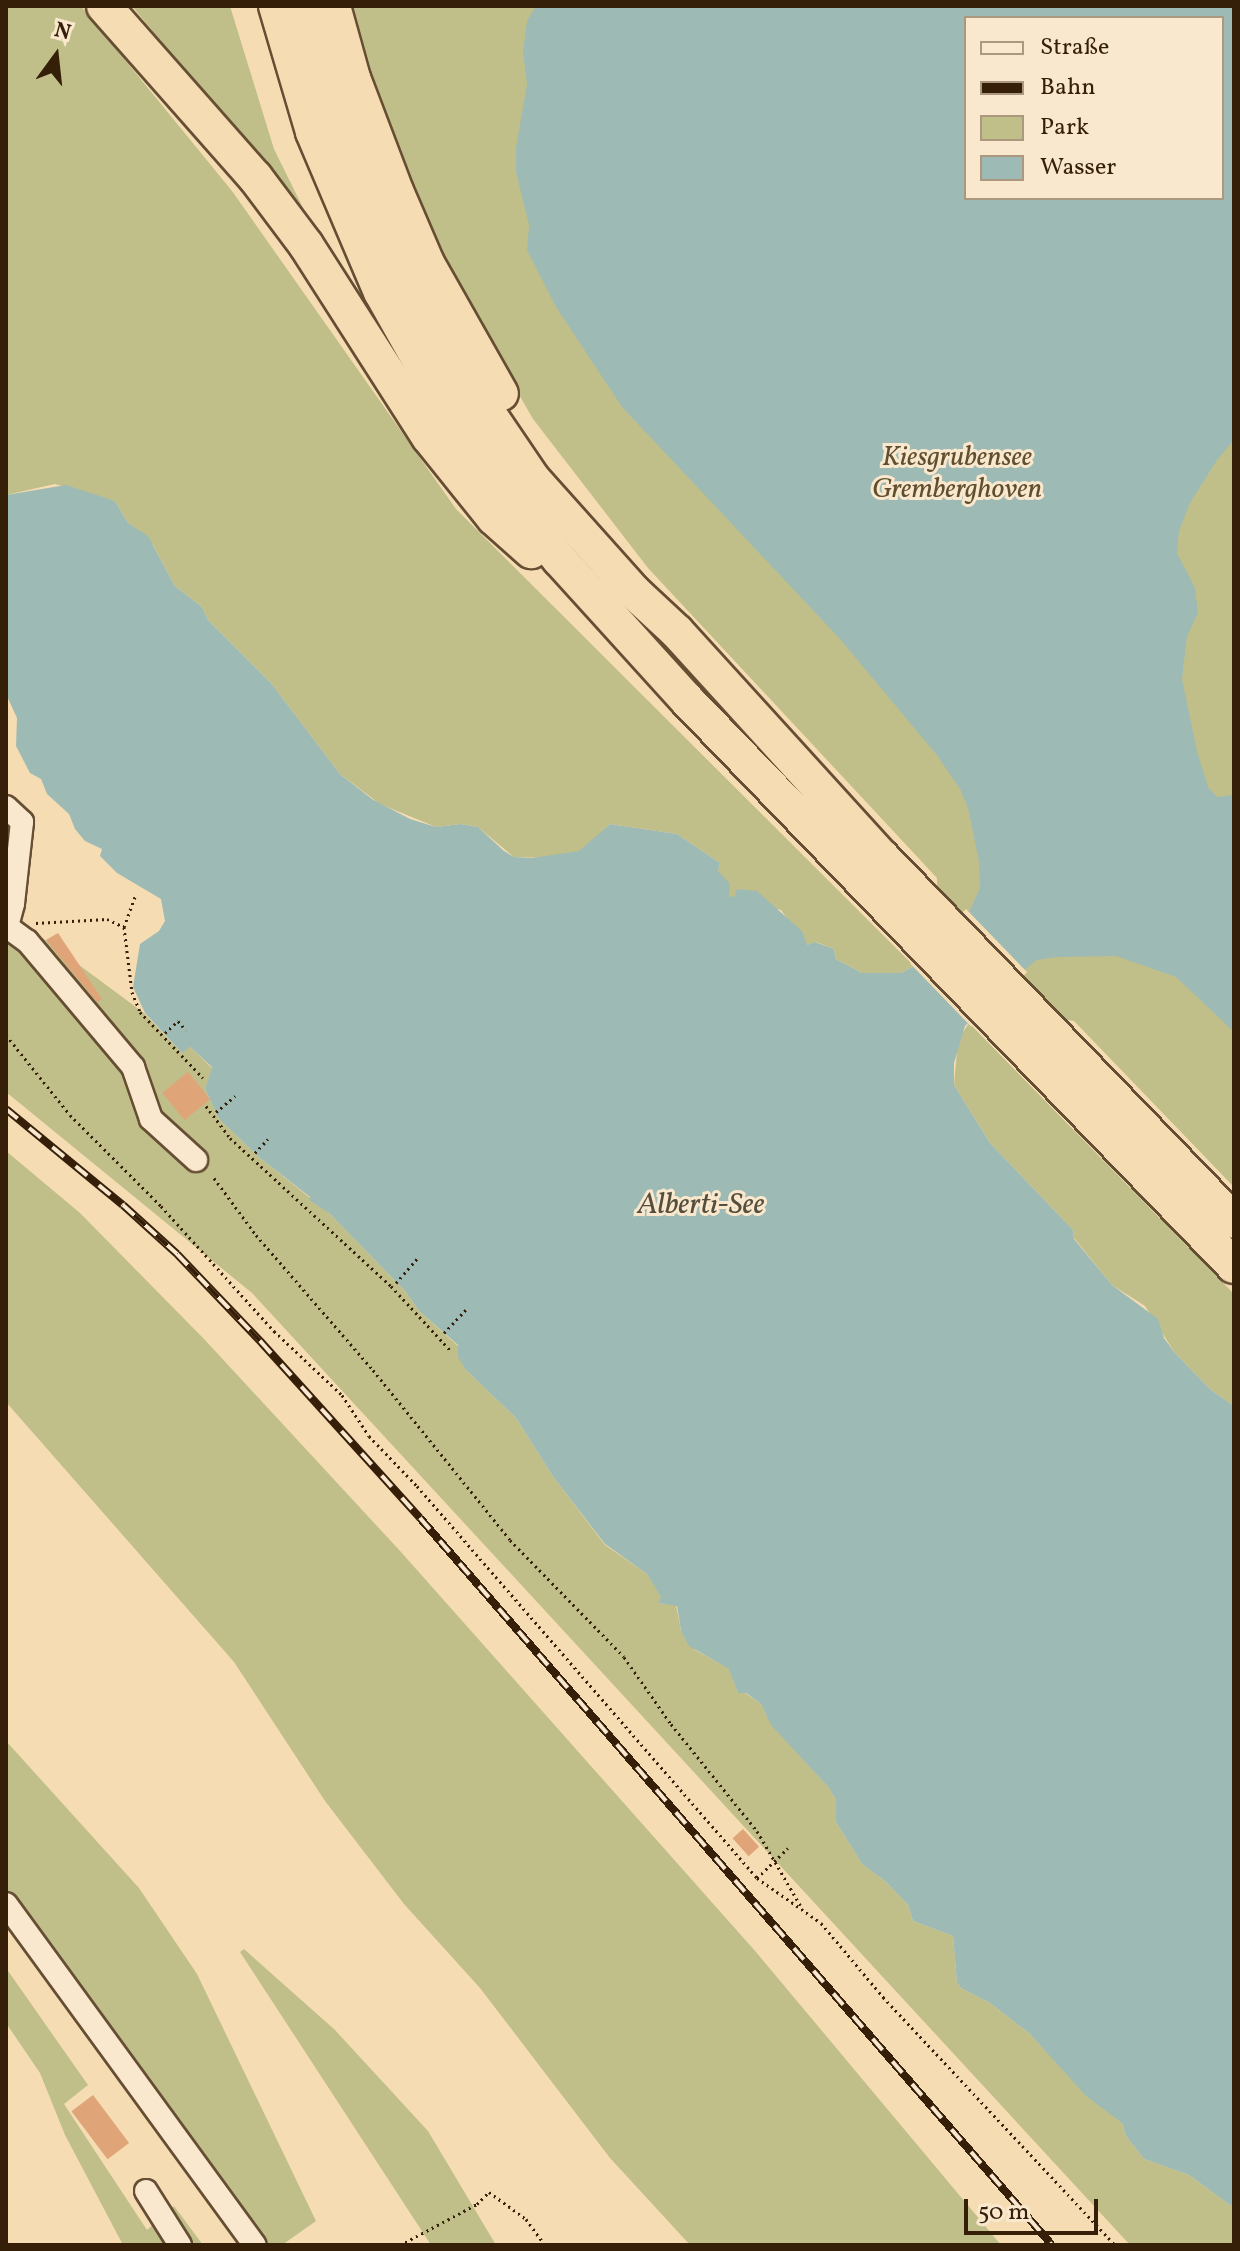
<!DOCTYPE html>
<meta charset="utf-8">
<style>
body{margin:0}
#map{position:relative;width:1240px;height:2251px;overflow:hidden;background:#f6dcb3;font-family:Vollkorn,serif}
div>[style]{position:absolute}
.green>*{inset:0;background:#c1bf89}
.water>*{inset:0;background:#9ebab4}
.pier>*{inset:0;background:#f6dcb3;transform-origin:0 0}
.building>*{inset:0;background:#dfa478;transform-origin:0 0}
.path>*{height:3px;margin-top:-1.5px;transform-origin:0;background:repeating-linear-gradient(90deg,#361f09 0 2px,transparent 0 6px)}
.roads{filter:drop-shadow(2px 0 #664e34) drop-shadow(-2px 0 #664e34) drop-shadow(0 2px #664e34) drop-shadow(0 -2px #664e34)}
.minor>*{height:22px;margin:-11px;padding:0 11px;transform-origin:11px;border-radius:11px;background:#f9e8ce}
.highway>*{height:34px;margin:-17px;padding:0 17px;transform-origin:17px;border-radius:17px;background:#f6dcb3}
.rail>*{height:8px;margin-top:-4px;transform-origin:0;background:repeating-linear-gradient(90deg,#f9e8ce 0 15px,#361f09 0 30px);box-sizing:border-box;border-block:2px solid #361f09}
span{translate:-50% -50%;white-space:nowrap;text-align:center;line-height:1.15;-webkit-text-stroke:6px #f9e8ce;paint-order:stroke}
.park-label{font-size:28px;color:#604f2f;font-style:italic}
.water-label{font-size:30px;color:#554e3c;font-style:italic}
.frame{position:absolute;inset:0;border:8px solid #361f09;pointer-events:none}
.legend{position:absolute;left:964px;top:16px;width:260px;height:184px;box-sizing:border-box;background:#f9e8ce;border:2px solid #ab987f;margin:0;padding:10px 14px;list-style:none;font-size:24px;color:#361f09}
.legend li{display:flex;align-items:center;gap:16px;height:40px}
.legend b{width:40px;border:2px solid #ab987f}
.north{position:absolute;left:16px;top:16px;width:80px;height:80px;-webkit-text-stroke:6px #f9e8ce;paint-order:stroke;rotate:15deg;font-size:22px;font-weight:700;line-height:32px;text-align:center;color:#361f09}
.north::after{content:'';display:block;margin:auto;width:28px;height:36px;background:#361f09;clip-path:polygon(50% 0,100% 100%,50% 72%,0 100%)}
.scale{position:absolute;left:964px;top:2199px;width:134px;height:36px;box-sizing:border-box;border:4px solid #361f09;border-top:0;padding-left:10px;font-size:24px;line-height:28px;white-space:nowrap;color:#361f09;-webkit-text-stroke:6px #f9e8ce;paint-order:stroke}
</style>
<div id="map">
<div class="green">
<div style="clip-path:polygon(6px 6px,81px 6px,232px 191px,456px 509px,914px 966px,901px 973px,862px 973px,836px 959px,834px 949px,816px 942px,807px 945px,781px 910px,729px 897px,718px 871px,720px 863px,677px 834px,610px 824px,579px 852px,554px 858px,514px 857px,478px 827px,461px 824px,436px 827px,380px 804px,340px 774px,271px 683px,208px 620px,202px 607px,175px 586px,153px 545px,128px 523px,115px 501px,55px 484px,6px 495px)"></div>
<div style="clip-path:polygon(132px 6px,230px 6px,274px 149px,309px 220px)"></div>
<div style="clip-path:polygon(evenodd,347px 6px,1234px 6px,1234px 1187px,1074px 1021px,1061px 1019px,937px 891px,937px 878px,648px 568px,533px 419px,444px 264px,380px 111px,347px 6px,966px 18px,1222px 18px,1222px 198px,966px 198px,966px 18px)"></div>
<div style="clip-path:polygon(6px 911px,144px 1013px,182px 1053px,189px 1046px,212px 1068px,205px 1089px,219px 1119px,260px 1158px,329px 1213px,406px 1292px,419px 1311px,458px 1346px,466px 1370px,516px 1418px,554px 1478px,605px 1545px,647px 1574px,662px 1597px,658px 1603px,676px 1605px,681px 1631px,695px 1650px,730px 1669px,738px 1693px,745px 1693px,761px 1704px,772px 1725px,829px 1788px,836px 1800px,836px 1822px,862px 1864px,886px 1882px,908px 1905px,913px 1921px,953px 1936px,957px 1983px,961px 1988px,990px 2003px,1030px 2034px,1080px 2087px,1122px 2123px,1126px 2136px,1144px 2159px,1189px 2175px,1234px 2208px,1234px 2245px,1130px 2245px,252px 1293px,6px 1092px)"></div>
<div style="clip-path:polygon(969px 1023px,1234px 1294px,1234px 1406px,1211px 1390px,1175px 1353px,1145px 1306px,1112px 1285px,1074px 1238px,1073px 1230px,990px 1143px,954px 1085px,958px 1040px)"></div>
<div style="clip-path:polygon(6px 1151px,80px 1213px,205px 1340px,401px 1552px,756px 1952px,1001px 2245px,690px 2245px,610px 2158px,480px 1988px,404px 1904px,325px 1801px,234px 1662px,6px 1402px)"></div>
<div style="clip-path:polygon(6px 1741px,139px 1888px,197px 1974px,316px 2221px,282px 2245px,264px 2245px,6px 1889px)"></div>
<div style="clip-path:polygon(244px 1949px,335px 2030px,428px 2131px,496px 2245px,431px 2245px,240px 1952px)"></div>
<div style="clip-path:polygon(6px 1968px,88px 2085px,64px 2104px,147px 2230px,174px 2206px,203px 2245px,123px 2245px,65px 2135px,40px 2073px,6px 2023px)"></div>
</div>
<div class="water">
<div style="clip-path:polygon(evenodd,536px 6px,1234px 6px,1234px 440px,1217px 460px,1190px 503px,1179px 531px,1177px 553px,1195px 588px,1198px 613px,1187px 636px,1182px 679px,1197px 751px,1208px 787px,1217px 797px,1234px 795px,1234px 1032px,1176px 977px,1116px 956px,1057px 957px,1037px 960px,1024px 970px,965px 1026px,954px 1063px,954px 1085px,990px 1143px,1073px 1230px,1074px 1239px,1112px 1285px,1158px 1319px,1164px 1338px,1175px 1353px,1211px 1390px,1234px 1406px,1234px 2208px,1189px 2175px,1144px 2159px,1126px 2136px,1122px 2123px,1086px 2096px,1030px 2034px,990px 2003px,961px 1988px,957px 1983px,953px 1936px,913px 1921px,908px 1905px,886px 1882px,862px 1864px,836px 1822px,836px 1800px,829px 1788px,771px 1725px,761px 1704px,746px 1693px,738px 1693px,729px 1669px,689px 1646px,681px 1631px,677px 1606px,658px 1603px,661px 1597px,647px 1574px,605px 1544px,554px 1478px,516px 1418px,466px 1370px,458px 1357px,458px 1345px,419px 1311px,406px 1292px,329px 1213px,309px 1200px,310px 1197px,260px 1158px,219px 1119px,205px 1089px,212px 1067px,190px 1047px,182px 1053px,145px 1013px,133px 987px,140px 944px,159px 931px,165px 921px,161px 899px,117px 873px,100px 856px,102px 849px,85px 841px,75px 829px,69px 814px,47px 794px,41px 779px,30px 773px,16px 746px,17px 718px,6px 694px,6px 495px,66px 485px,115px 501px,128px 523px,148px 536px,175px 586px,202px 607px,208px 620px,271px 683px,340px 774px,372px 799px,410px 819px,436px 827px,461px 824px,478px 827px,504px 851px,514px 857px,532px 858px,579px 851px,610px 824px,677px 834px,720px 863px,718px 871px,730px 884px,729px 897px,735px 896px,737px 889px,757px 891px,802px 931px,807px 945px,815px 942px,834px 949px,836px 959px,862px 973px,901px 973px,914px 966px,969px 912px,980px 888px,979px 862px,968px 808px,960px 789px,936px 754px,839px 638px,622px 407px,556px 307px,527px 250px,529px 225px,516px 172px,516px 148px,527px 84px,523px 52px,527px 21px,536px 6px,966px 18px,1222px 18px,1222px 198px,966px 198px,966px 18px)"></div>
</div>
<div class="pier">
<div style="left:966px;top:909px;width:88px;height:78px;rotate:46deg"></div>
</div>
<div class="building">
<div style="clip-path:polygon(58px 933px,102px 999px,97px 1002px,46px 940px)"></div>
<div style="left:188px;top:1072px;width:35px;height:33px;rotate:51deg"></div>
<div style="left:743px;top:1829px;width:24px;height:14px;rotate:48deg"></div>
<div style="left:93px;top:2095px;width:60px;height:27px;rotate:53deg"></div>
</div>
<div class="path">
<div style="left:6px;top:428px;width:3px;rotate:-72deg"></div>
<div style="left:36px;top:923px;width:71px;rotate:-3.2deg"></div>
<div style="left:107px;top:919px;width:19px;rotate:25deg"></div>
<div style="left:124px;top:927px;width:65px;rotate:83deg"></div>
<div style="left:132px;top:992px;width:22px;rotate:68deg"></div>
<div style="left:140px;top:1012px;width:91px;rotate:46.3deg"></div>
<div style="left:124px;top:927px;width:33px;rotate:-70deg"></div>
<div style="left:165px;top:1033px;width:18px;rotate:-43deg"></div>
<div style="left:178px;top:1021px;width:12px;rotate:48deg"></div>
<div style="left:6px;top:1035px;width:102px;rotate:51.3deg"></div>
<div style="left:70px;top:1115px;width:129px;rotate:45deg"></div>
<div style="left:161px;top:1206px;width:169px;rotate:47.9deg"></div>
<div style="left:274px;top:1331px;width:93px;rotate:43.3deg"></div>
<div style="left:342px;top:1395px;width:49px;rotate:56.6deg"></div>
<div style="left:369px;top:1436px;width:69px;rotate:46.2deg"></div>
<div style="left:417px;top:1486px;width:519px;rotate:49.06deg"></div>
<div style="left:757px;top:1878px;width:78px;rotate:35.1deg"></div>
<div style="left:821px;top:1923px;width:97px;rotate:50deg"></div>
<div style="left:883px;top:1997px;width:340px;rotate:46.9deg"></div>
<div style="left:206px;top:1106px;width:40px;rotate:53deg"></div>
<div style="left:230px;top:1138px;width:219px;rotate:42.6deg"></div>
<div style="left:391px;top:1286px;width:88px;rotate:47.3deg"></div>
<div style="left:216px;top:1112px;width:25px;rotate:-40deg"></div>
<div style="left:255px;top:1153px;width:19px;rotate:-47deg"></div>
<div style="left:214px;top:1178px;width:71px;rotate:53.6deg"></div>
<div style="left:256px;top:1235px;width:179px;rotate:49.1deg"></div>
<div style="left:373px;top:1370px;width:218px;rotate:51.1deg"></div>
<div style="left:510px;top:1540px;width:163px;rotate:45.7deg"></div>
<div style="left:624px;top:1657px;width:82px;rotate:55deg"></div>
<div style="left:671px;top:1724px;width:137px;rotate:51.2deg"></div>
<div style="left:757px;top:1831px;width:86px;rotate:59.8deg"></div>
<div style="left:396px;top:1283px;width:32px;rotate:-49deg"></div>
<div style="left:444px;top:1333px;width:35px;rotate:-47deg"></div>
<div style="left:757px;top:1878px;width:43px;rotate:-44.1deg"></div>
<div style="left:400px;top:2245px;width:87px;rotate:-28deg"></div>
<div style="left:477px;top:2204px;width:17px;rotate:-45deg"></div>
<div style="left:489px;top:2192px;width:46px;rotate:36.1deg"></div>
<div style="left:526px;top:2219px;width:32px;rotate:54deg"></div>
</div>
<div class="roads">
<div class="minor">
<div style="left:6px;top:807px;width:22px;rotate:43deg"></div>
<div style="left:22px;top:822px;width:82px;rotate:96.3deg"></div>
<div style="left:13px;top:904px;width:23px;rotate:105deg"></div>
<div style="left:6px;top:926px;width:26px;rotate:36deg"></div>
<div style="left:27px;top:941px;width:165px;rotate:49.9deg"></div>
<div style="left:133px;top:1067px;width:55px;rotate:70.9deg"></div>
<div style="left:151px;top:1119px;width:61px;rotate:42.3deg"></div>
<div style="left:6px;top:1904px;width:422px;rotate:53.9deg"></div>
<div style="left:146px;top:2191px;width:64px;rotate:57.8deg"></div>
</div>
<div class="highway">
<div style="left:104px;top:6px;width:228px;rotate:48.6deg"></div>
<div style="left:255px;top:177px;width:85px;rotate:53.1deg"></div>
<div style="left:306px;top:245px;width:228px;rotate:57.4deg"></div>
<div style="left:429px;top:437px;width:104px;rotate:51.3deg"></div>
<div style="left:494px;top:518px;width:50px;rotate:41.7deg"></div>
<div style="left:276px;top:6px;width:131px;rotate:73.6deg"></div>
<div style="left:313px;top:132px;width:174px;rotate:67deg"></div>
<div style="left:381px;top:292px;width:108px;rotate:60.6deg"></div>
<div style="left:434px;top:386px;width:138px;rotate:56deg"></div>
<div style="left:511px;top:500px;width:77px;rotate:50.8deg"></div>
<div style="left:560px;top:560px;width:189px;rotate:47.8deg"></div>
<div style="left:687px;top:700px;width:787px;rotate:45.98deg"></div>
<div style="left:307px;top:6px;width:117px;rotate:74.2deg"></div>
<div style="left:339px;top:119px;width:165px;rotate:66.8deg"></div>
<div style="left:404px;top:271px;width:106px;rotate:61.3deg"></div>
<div style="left:455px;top:364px;width:139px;rotate:55.9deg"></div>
<div style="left:533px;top:479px;width:152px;rotate:48.2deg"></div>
<div style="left:634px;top:592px;width:59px;rotate:42.9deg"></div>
<div style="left:677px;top:632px;width:306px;rotate:47.7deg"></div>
<div style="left:883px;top:858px;width:505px;rotate:45.96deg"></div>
<div style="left:333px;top:6px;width:75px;rotate:74.5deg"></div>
<div style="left:353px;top:78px;width:121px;rotate:69.2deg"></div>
<div style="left:396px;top:191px;width:78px;rotate:66.7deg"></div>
<div style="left:427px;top:263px;width:150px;rotate:60.5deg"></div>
</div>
</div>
<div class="rail">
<div style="left:6px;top:1109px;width:151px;rotate:39.4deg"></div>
<div style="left:123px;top:1205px;width:73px;rotate:42.2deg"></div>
<div style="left:177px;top:1254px;width:122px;rotate:46.3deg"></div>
<div style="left:261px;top:1342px;width:237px;rotate:47.9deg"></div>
<div style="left:420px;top:1518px;width:963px;rotate:49deg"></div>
</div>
<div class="park-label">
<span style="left:957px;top:474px">Kiesgrubensee<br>Gremberghoven</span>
</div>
<div class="water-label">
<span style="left:701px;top:1205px">Alberti-See</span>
</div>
<div class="frame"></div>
<ul class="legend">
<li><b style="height:10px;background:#f9e8ce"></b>Straße</li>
<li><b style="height:10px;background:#361f09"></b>Bahn</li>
<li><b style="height:22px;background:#c1bf89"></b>Park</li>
<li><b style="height:22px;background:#9ebab4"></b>Wasser</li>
</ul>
<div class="north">N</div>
<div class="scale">50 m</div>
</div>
